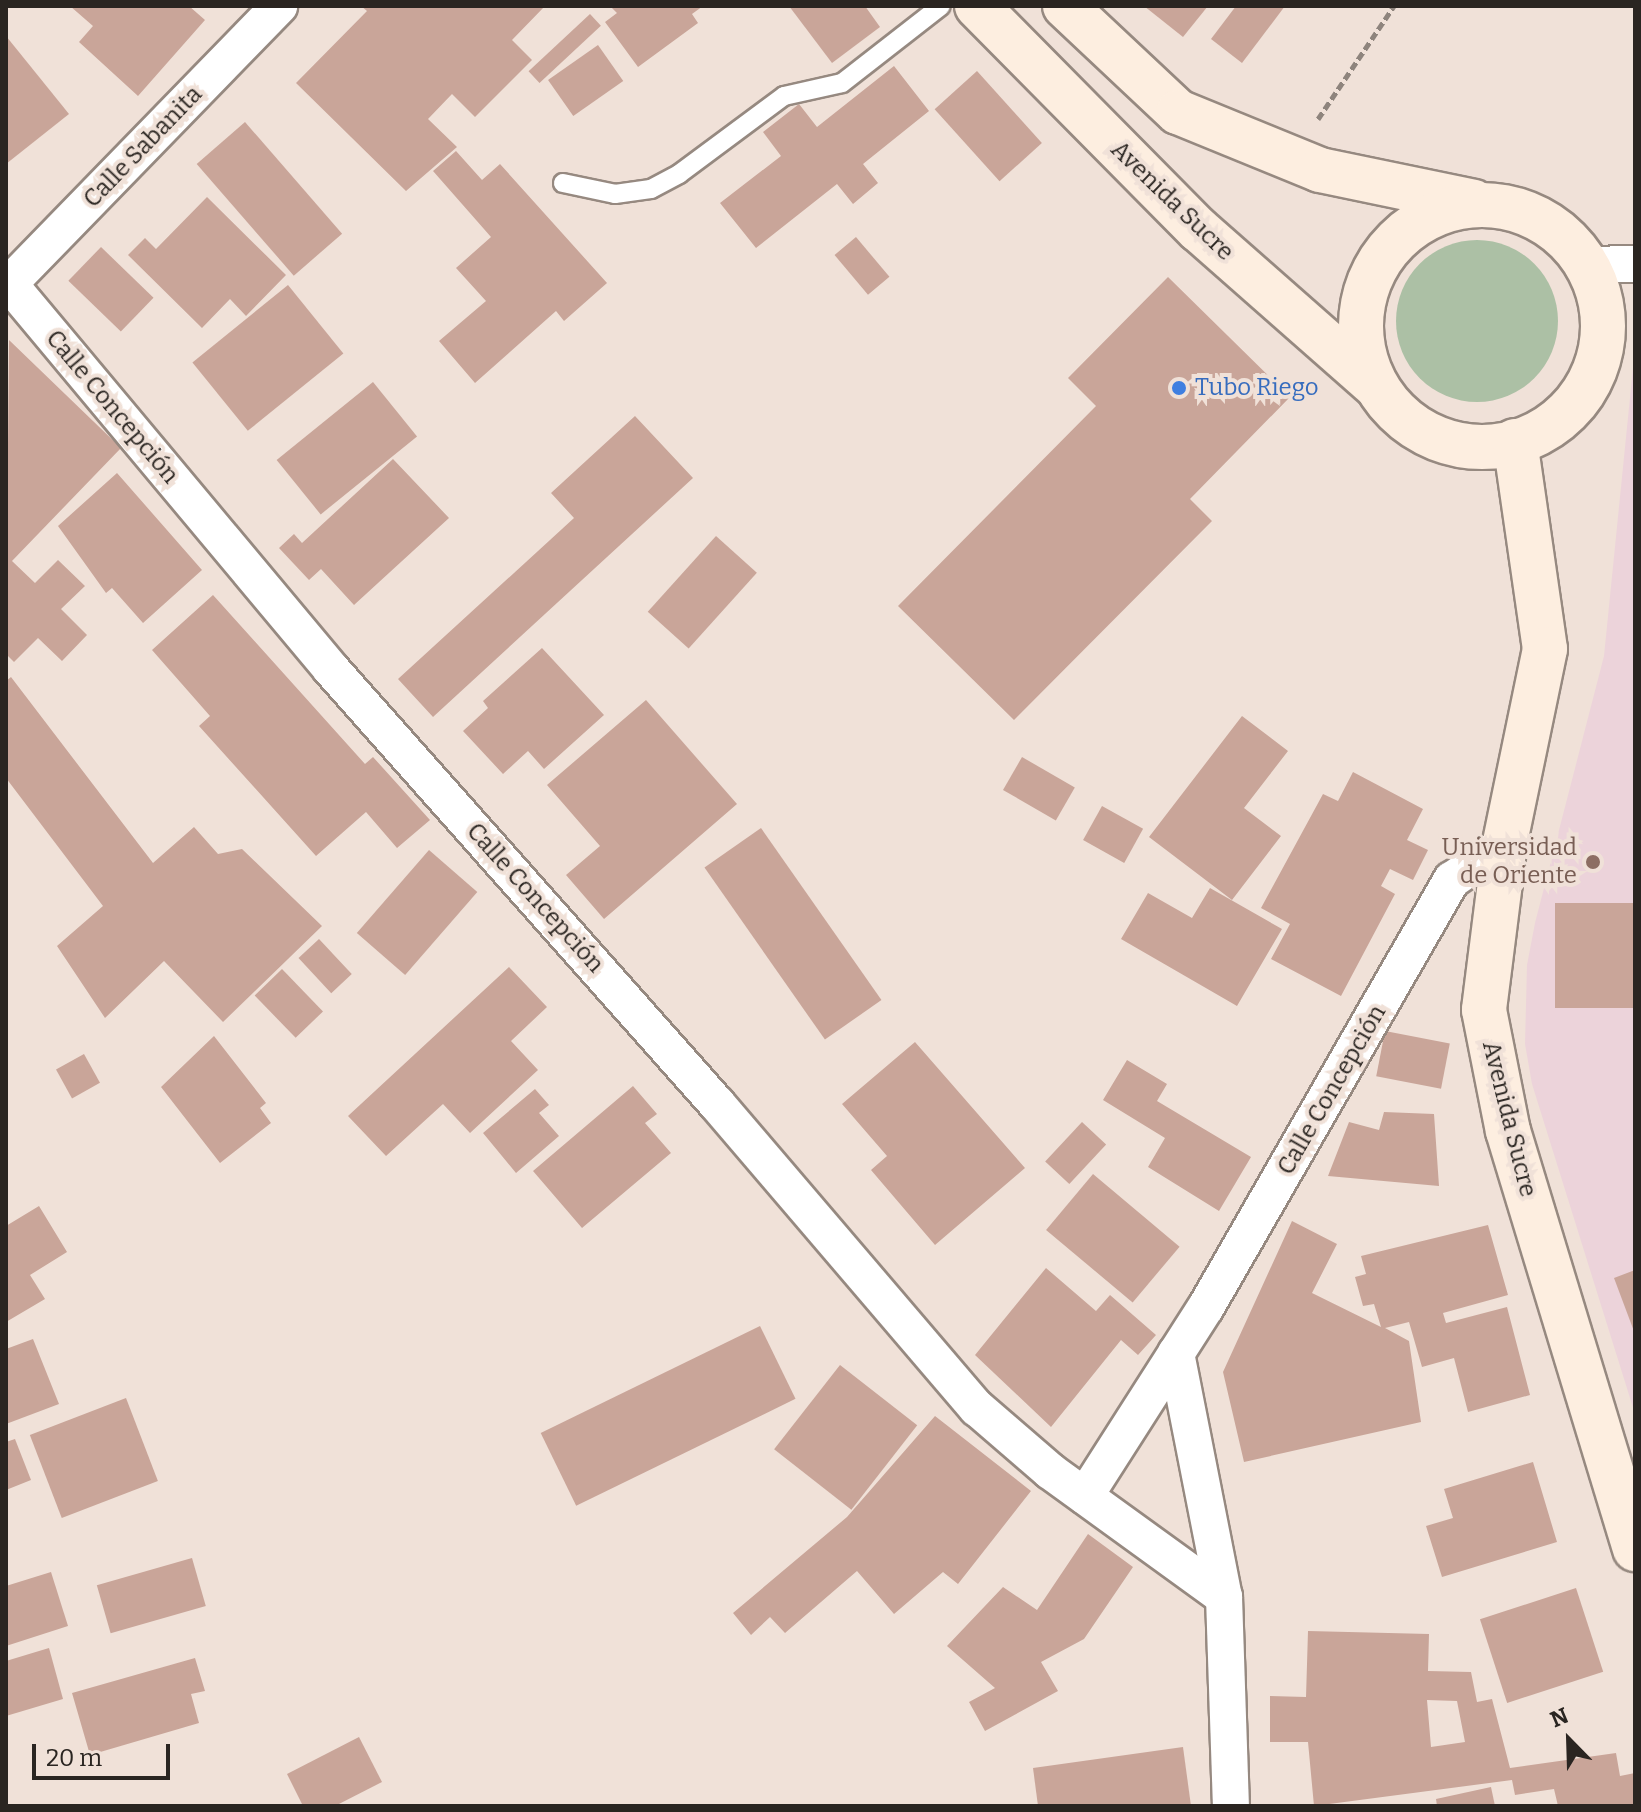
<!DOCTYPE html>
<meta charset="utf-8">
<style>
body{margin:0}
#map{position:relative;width:1641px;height:1812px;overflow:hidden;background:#f0e1d8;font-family:Bitter,serif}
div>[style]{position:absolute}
.education>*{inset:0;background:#ecd3da}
.green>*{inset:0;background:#acc0a5}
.round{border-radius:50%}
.building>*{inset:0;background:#c9a599;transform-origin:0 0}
.path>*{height:5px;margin-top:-2.5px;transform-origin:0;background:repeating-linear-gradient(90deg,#8e847d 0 8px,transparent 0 12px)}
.roads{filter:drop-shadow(2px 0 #968980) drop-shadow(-2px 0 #968980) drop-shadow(0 2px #968980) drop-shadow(0 -2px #968980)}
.lane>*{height:18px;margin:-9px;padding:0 9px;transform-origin:9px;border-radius:9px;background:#fff}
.street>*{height:36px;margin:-18px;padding:0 18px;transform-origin:18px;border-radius:18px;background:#fff}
.secondary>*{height:44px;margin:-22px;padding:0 22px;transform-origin:22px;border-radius:22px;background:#fdeee0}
.secondary>.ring{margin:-22px;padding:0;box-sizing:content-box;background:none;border:44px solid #fdeee0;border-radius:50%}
.dots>*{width:22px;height:22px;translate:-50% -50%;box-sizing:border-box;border:4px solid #f0e1d8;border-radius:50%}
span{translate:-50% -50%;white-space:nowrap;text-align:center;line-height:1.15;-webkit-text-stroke:8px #f0e1d8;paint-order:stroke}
.street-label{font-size:24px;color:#2a2521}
.shop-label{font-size:24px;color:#366cbe}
.left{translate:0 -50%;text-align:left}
.education-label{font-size:24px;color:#785e54}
.right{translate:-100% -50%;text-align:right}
.frame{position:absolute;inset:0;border:8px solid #2a2521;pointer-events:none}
.north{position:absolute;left:1529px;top:1700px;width:80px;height:80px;-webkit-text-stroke:6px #f0e1d8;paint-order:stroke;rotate:337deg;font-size:22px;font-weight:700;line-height:32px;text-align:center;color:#2a2521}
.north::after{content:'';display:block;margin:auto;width:28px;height:36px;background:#2a2521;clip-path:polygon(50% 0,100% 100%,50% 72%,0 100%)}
.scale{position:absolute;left:32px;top:1744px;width:138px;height:36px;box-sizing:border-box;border:4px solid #2a2521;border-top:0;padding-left:10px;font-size:24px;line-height:28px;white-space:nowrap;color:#2a2521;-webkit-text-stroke:6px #f0e1d8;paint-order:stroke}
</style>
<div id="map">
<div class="education">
<div style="clip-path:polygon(1635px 348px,1635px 1414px,1532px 1084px,1525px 1044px,1527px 965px,1535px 923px,1604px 656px)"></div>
</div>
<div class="green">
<div class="round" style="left:1396px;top:240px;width:162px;height:162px"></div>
</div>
<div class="building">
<div style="clip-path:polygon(70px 6px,189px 6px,205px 20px,138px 96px,79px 42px,93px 26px)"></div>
<div style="clip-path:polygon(361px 6px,545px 6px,512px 40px,532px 60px,475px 117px,452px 94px,428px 119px,457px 147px,406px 191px,296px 83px,367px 11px)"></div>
<div style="clip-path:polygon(610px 6px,703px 6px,692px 14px,698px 23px,638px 67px,605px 22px,617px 13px)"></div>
<div style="clip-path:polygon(789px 6px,865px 6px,880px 27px,832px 63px)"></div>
<div style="clip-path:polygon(1144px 6px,1208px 6px,1183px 37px)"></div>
<div style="clip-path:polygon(1236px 6px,1285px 6px,1242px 63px,1211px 39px)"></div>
<div style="left:590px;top:14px;width:16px;height:84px;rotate:47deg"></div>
<div style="clip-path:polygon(6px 36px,69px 114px,6px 164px)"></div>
<div style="left:598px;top:45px;width:44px;height:61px;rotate:55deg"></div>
<div style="clip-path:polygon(894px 66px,929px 111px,863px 164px,878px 183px,853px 204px,837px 184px,756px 248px,720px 203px,781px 156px,763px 132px,799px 104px,817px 127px)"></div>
<div style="left:977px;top:71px;width:97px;height:57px;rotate:48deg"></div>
<div style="left:245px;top:122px;width:148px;height:64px;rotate:49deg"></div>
<div style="clip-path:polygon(456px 151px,482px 180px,500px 164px,607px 283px,564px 321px,556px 311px,475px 383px,439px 341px,486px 301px,456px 268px,491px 237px,433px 171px)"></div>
<div style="clip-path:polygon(207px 197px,286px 275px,246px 316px,230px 299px,202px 328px,128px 255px,145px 238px,156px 249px)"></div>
<div style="left:856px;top:237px;width:52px;height:28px;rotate:50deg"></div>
<div style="left:101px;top:247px;width:73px;height:47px;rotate:44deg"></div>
<div style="clip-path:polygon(1168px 277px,1290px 397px,1190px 499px,1212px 521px,1014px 720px,898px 606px,1096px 406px,1068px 378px)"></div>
<div style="left:288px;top:285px;width:88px;height:123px;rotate:51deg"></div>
<div style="clip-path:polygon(9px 340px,121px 448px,12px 561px,35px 583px,58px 560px,85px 586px,61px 609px,87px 635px,62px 661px,38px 638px,14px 662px,6px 654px)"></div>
<div style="left:373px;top:382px;width:70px;height:124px;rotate:51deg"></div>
<div style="clip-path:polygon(635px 416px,693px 478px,433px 717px,398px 679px,574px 518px,551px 493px)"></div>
<div style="clip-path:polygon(393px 459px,449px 518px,354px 605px,321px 569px,309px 580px,279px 548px,294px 534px,302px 543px)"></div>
<div style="clip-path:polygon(117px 473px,202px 570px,143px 623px,112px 588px,106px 593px,58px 526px)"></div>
<div style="left:716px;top:536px;width:55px;height:102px;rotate:42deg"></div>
<div style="clip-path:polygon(213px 595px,365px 764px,373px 757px,430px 820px,397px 848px,366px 812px,316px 856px,199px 726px,210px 716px,152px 650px)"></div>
<div style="clip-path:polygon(542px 648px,604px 715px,544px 769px,528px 751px,503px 774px,463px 731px,488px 708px,483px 701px)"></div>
<div style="clip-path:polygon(11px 677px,153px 863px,194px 827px,218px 854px,242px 849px,322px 926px,223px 1022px,164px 961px,105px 1018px,57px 946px,103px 906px,6px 778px,6px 681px)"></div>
<div style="clip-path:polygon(646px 700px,737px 804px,604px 919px,566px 875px,600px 846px,547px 785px)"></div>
<div style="clip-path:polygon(1242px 716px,1288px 751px,1244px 808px,1281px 836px,1232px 900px,1149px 837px)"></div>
<div style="left:1022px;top:757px;width:61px;height:38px;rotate:30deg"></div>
<div style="clip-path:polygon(1353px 772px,1423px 809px,1407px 840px,1428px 850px,1413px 880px,1390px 869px,1381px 886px,1395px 894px,1341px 996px,1271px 959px,1290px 924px,1261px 908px,1323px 794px,1338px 801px)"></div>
<div style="left:1102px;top:806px;width:47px;height:39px;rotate:29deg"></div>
<div style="left:761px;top:828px;width:210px;height:69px;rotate:55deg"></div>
<div style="left:429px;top:850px;width:64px;height:110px;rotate:41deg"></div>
<div style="clip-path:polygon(1210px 888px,1282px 929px,1237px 1006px,1121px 939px,1148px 893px,1192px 918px)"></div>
<div style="left:1635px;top:903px;width:105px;height:80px;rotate:90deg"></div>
<div style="left:319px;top:939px;width:48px;height:28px;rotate:47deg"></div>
<div style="clip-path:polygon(509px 967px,547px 1007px,511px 1041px,538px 1070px,470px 1133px,443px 1104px,386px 1156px,348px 1116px)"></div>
<div style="left:282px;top:969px;width:59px;height:38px;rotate:46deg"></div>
<div style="left:1385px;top:1031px;width:66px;height:46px;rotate:11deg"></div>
<div style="clip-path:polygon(214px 1036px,266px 1103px,260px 1108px,271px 1123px,220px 1163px,161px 1087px)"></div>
<div style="clip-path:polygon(915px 1042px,1025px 1168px,935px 1245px,871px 1170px,887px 1156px,842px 1104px)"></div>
<div style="left:84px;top:1054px;width:33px;height:32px;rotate:61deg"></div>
<div style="clip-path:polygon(1127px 1060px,1167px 1084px,1157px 1101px,1251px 1157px,1219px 1211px,1148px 1167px,1165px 1138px,1103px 1100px)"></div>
<div style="clip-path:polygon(633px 1086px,657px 1114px,645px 1123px,671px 1153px,582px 1228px,533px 1171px)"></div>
<div style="clip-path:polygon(535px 1089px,549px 1105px,539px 1113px,559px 1136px,516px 1173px,483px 1133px)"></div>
<div style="clip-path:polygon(1384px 1112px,1434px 1114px,1439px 1186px,1328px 1176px,1349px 1122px,1379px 1130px)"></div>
<div style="left:1082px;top:1122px;width:33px;height:54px;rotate:43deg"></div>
<div style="left:1093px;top:1174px;width:113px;height:73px;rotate:40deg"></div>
<div style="clip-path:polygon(39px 1206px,67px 1252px,30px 1275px,45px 1299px,6px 1322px,6px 1226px)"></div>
<div style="clip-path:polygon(1292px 1221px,1337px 1244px,1312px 1293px,1381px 1327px,1374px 1304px,1363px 1306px,1355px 1277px,1366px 1274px,1361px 1256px,1488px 1225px,1508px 1295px,1443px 1313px,1446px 1323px,1507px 1307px,1530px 1395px,1468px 1412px,1454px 1358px,1422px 1367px,1409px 1322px,1385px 1328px,1409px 1341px,1421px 1422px,1244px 1462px,1223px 1372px)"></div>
<div style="clip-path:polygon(1046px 1268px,1096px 1311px,1110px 1295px,1156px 1335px,1138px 1355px,1121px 1340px,1051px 1427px,975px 1355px)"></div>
<div style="clip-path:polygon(1635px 1270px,1635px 1334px,1614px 1278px)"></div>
<div style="left:760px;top:1326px;width:81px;height:244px;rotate:64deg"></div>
<div style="clip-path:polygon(33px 1339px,59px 1404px,6px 1424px,6px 1349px)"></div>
<div style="left:840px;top:1365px;width:98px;height:107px;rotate:38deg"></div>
<div style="left:126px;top:1398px;width:89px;height:103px;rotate:69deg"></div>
<div style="clip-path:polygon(935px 1416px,1031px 1491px,958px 1584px,943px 1572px,894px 1614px,857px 1571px,785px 1633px,770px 1617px,751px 1635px,733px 1613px,847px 1517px)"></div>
<div style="clip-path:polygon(15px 1439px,31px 1480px,6px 1490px,6px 1442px)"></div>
<div style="clip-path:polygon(1533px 1462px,1557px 1542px,1442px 1577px,1426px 1526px,1453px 1518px,1444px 1489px)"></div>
<div style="clip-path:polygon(1088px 1534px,1133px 1567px,1084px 1639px,1041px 1662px,1058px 1691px,985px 1731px,969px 1702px,995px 1688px,947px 1646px,1003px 1587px,1037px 1610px)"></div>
<div style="left:192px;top:1558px;width:50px;height:99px;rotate:74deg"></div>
<div style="clip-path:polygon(51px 1572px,68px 1626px,6px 1646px,6px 1586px)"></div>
<div style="left:1576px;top:1588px;width:88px;height:101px;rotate:72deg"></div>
<div style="clip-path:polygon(evenodd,1308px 1631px,1429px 1634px,1428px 1671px,1471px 1672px,1477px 1702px,1492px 1699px,1510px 1768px,1616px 1753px,1620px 1776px,1635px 1773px,1635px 1806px,1558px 1806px,1554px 1789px,1515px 1795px,1512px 1780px,1314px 1806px,1308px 1742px,1270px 1742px,1270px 1696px,1306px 1697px,1308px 1631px,1427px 1700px,1457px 1701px,1465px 1742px,1431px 1747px,1427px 1700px)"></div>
<div style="clip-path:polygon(49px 1648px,63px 1699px,6px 1716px,6px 1661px)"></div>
<div style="clip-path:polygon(195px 1658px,205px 1691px,191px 1694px,199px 1723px,90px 1755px,72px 1693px)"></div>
<div style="clip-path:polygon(359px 1737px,382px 1782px,335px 1806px,303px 1806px,287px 1774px)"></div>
<div style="clip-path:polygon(1183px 1747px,1191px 1806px,1038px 1806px,1033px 1768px)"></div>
<div style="clip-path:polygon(1491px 1787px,1495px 1806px,1437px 1806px,1436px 1799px)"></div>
</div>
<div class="path">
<div style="left:1318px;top:119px;width:136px;rotate:-56.1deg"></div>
</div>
<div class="roads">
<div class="lane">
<div style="left:563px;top:183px;width:53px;rotate:11.9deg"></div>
<div style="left:615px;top:194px;width:36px;rotate:-8deg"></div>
<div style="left:651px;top:189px;width:32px;rotate:-28deg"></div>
<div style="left:679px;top:174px;width:131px;rotate:-36.6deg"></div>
<div style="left:784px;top:96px;width:59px;rotate:-12.6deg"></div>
<div style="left:842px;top:83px;width:125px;rotate:-37.9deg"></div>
</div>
<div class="street">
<div style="left:1587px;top:265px;width:48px;rotate:-1.2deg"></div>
<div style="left:6px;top:280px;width:507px;rotate:50.12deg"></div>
<div style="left:331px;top:669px;width:582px;rotate:48.42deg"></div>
<div style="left:717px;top:1104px;width:400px;rotate:49.5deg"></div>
<div style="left:977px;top:1408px;width:96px;rotate:40.8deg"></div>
<div style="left:1050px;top:1471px;width:215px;rotate:35.9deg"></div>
<div style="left:6px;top:287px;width:392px;rotate:-45.8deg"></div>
<div style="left:1176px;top:1353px;width:249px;rotate:78.9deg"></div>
<div style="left:1224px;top:1597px;width:209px;rotate:88.1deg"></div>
<div style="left:1085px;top:1496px;width:224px;rotate:-57.4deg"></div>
<div style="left:1206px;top:1307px;width:493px;rotate:-60.1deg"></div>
<div style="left:1452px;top:880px;width:65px;rotate:-34.9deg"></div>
</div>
<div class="secondary">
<div style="left:977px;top:6px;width:315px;rotate:45.3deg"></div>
<div style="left:1199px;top:230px;width:236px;rotate:41.4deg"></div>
<div style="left:1065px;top:6px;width:155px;rotate:43.2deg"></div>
<div style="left:1178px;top:112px;width:153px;rotate:22.2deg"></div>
<div style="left:1320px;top:170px;width:157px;rotate:11.7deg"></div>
<div class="ring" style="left:1361px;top:205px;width:198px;height:198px"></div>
<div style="left:1515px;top:441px;width:210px;rotate:81.8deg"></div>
<div style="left:1545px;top:649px;width:198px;rotate:101.7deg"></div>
<div style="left:1505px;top:843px;width:168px;rotate:97.2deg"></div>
<div style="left:1484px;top:1010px;width:123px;rotate:78.8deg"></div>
<div style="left:1508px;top:1131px;width:437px;rotate:73.1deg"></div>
</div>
</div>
<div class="dots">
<div style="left:1179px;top:388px;background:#3f7fe0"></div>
<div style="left:1593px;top:862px;background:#8d6e63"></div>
</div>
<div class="street-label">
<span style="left:143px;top:147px;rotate:-46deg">Calle Sabanita</span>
<span style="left:1172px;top:201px;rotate:44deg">Avenida Sucre</span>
<span style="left:112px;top:407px;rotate:50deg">Calle Concepción</span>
<span style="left:535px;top:898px;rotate:48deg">Calle Concepción</span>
<span style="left:1332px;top:1090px;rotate:-60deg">Calle Concepción</span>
<span style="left:1509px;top:1119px;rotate:76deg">Avenida Sucre</span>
</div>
<div class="shop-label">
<span class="left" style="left:1195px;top:388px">Tubo Riego</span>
</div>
<div class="education-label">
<span class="right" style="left:1577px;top:862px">Universidad<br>de Oriente</span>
</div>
<div class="frame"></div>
<div class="north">N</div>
<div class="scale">20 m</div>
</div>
